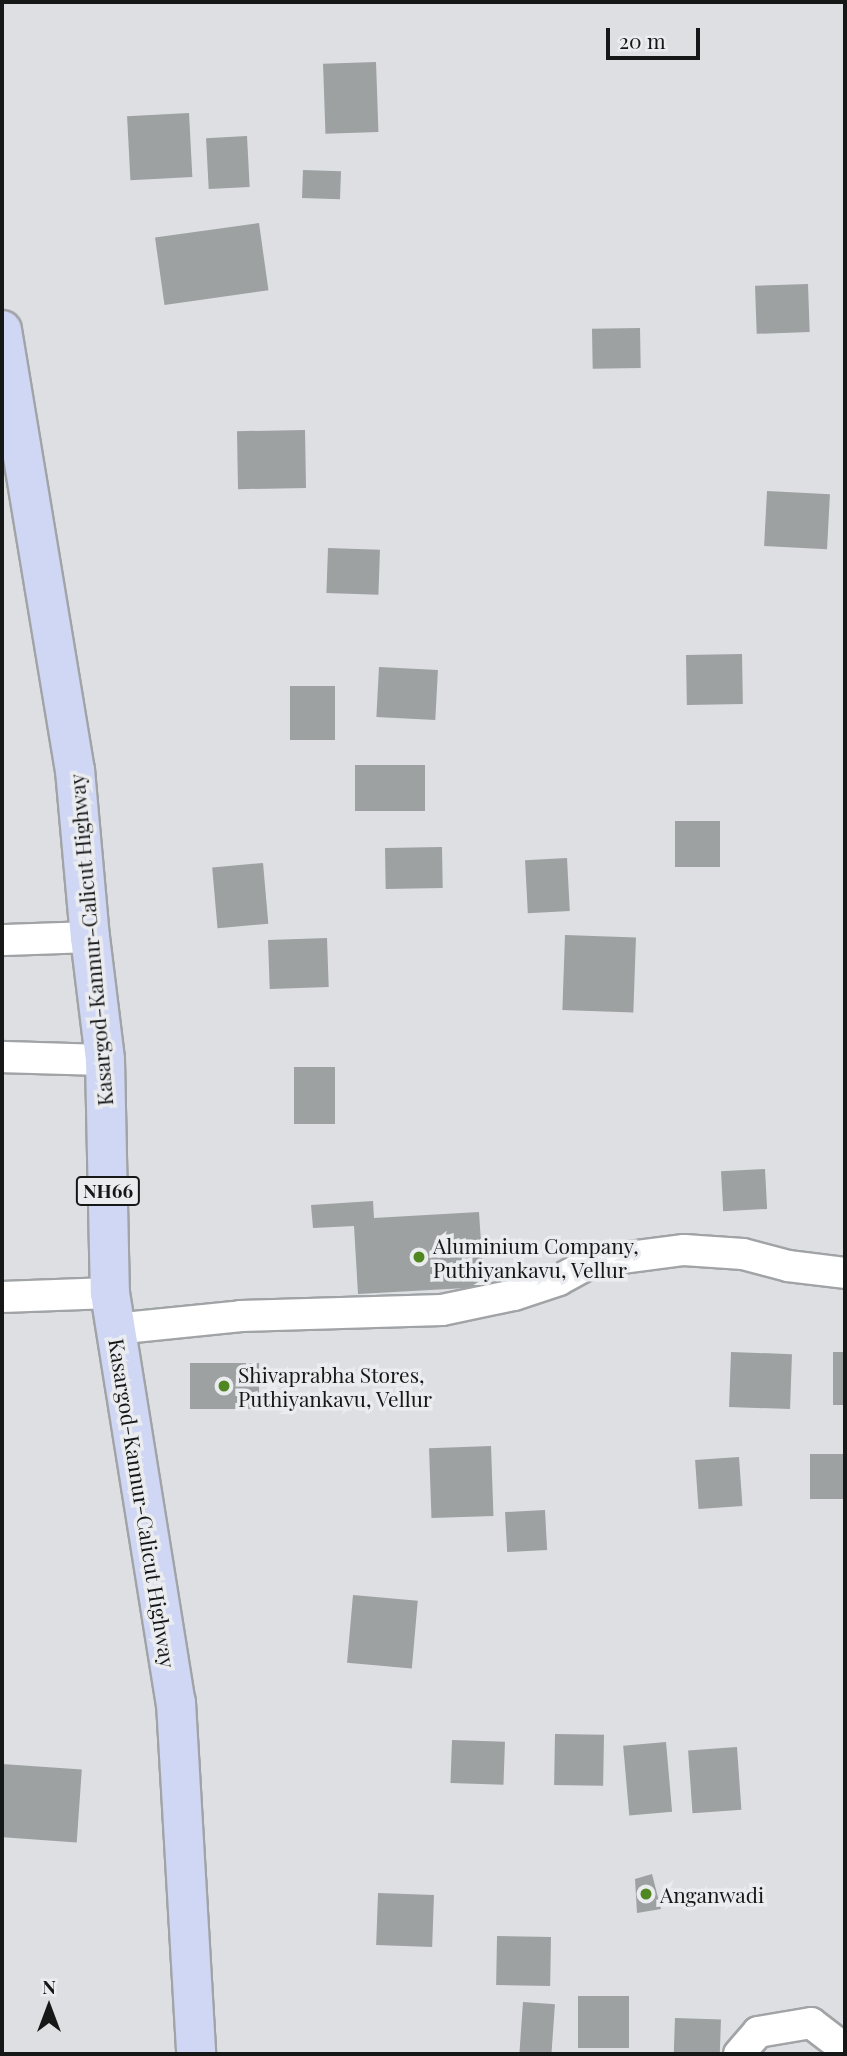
<!DOCTYPE html>
<style>
body{margin:0}
#map{position:relative;width:847px;height:2056px;overflow:hidden;background:#dddfe2;font-family:"Playfair Display",serif}
div>[style]{position:absolute}
.building>*{inset:0;background:#9da1a2;transform-origin:0 0}
.roads{filter:drop-shadow(2px 0 #a1a4a6) drop-shadow(-2px 0 #a1a4a6) drop-shadow(0 2px #a1a4a6) drop-shadow(0 -2px #a1a4a6)}
.minor>*{height:30px;margin:-15px;padding:0 15px;transform-origin:15px;border-radius:15px;background:#fff}
.trunk>*{height:38px;margin:-19px;padding:0 19px;transform-origin:19px;border-radius:19px;background:#cfd7f4}
.dots>*{width:19px;height:19px;translate:-50% -50%;box-sizing:border-box;border:4px solid #eaecef;border-radius:50%}
span{translate:-50% -50%;white-space:nowrap;text-align:center;line-height:1.15;-webkit-text-stroke:7px #eaecef;paint-order:stroke}
.shield-label span{padding:2px 5px;background:#eaecef;border:2px solid;border-radius:5px;-webkit-text-stroke-width:0}
.shield-label{font-size:19px;color:#161717;font-weight:700}
.street-label{font-size:21px;color:#161717}
.poi-label{font-size:21px;color:#161717}
.left{translate:0 -50%;text-align:left}
.frame{position:absolute;inset:0;border:4px solid #161717;pointer-events:none}
.north{position:absolute;left:14px;top:1972px;width:70px;height:70px;-webkit-text-stroke:5px #eaecef;paint-order:stroke;rotate:0deg;font-size:19px;font-weight:700;line-height:28px;text-align:center;color:#161717}
.north::after{content:'';display:block;margin:auto;width:24px;height:32px;background:#161717;clip-path:polygon(50% 0,100% 100%,50% 72%,0 100%)}
.scale{position:absolute;left:606px;top:28px;width:94px;height:32px;box-sizing:border-box;border:4px solid #161717;border-top:0;padding-left:9px;font-size:21px;line-height:24px;white-space:nowrap;color:#161717;-webkit-text-stroke:5px #eaecef;paint-order:stroke}
</style>
<div id="map">
<div class="building">
<div style="left:376px;top:62px;width:70px;height:53px;rotate:88deg"></div>
<div style="left:189px;top:113px;width:64px;height:62px;rotate:87deg"></div>
<div style="left:247px;top:136px;width:51px;height:41px;rotate:87deg"></div>
<div style="left:303px;top:170px;width:38px;height:28px;rotate:2deg"></div>
<div style="left:259px;top:223px;width:68px;height:105px;rotate:82deg"></div>
<div style="left:808px;top:284px;width:48px;height:53px;rotate:88deg"></div>
<div style="left:640px;top:328px;width:40px;height:48px;rotate:89deg"></div>
<div style="left:305px;top:430px;width:58px;height:68px;rotate:89deg"></div>
<div style="left:767px;top:491px;width:63px;height:55px;rotate:3deg"></div>
<div style="left:328px;top:548px;width:52px;height:45px;rotate:2deg"></div>
<div style="left:742px;top:654px;width:50px;height:56px;rotate:89deg"></div>
<div style="left:379px;top:667px;width:59px;height:50px;rotate:3deg"></div>
<div style="left:290px;top:686px;width:45px;height:54px"></div>
<div style="left:355px;top:765px;width:70px;height:46px"></div>
<div style="left:675px;top:821px;width:45px;height:46px"></div>
<div style="left:442px;top:847px;width:41px;height:57px;rotate:89deg"></div>
<div style="left:567px;top:858px;width:53px;height:42px;rotate:87deg"></div>
<div style="left:263px;top:863px;width:61px;height:51px;rotate:85deg"></div>
<div style="left:565px;top:935px;width:71px;height:75px;rotate:2deg"></div>
<div style="left:327px;top:938px;width:49px;height:59px;rotate:88deg"></div>
<div style="left:294px;top:1067px;width:41px;height:57px"></div>
<div style="left:765px;top:1169px;width:40px;height:44px;rotate:87deg"></div>
<div style="clip-path:polygon(373px 1201px,374px 1218px,479px 1212px,484px 1287px,358px 1294px,354px 1226px,313px 1228px,311px 1205px)"></div>
<div style="left:731px;top:1352px;width:61px;height:55px;rotate:2deg"></div>
<div style="left:833px;top:1352px;width:12px;height:53px"></div>
<div style="left:259px;top:1363px;width:46px;height:69px;rotate:90deg"></div>
<div style="left:491px;top:1446px;width:70px;height:62px;rotate:88deg"></div>
<div style="left:810px;top:1454px;width:35px;height:45px"></div>
<div style="left:739px;top:1457px;width:49px;height:44px;rotate:86deg"></div>
<div style="left:545px;top:1510px;width:40px;height:40px;rotate:87deg"></div>
<div style="left:353px;top:1595px;width:65px;height:68px;rotate:5deg"></div>
<div style="left:555px;top:1734px;width:49px;height:51px;rotate:1deg"></div>
<div style="left:452px;top:1740px;width:53px;height:43px;rotate:2deg"></div>
<div style="left:666px;top:1742px;width:70px;height:43px;rotate:85deg"></div>
<div style="left:737px;top:1747px;width:63px;height:49px;rotate:86deg"></div>
<div style="left:2px;top:1764px;width:80px;height:73px;rotate:4deg"></div>
<div style="clip-path:polygon(652px 1874px,661px 1909px,637px 1913px,635px 1879px)"></div>
<div style="left:378px;top:1893px;width:56px;height:52px;rotate:2deg"></div>
<div style="left:497px;top:1936px;width:54px;height:49px;rotate:1deg"></div>
<div style="left:578px;top:1996px;width:51px;height:52px"></div>
<div style="left:523px;top:2002px;width:32px;height:52px;rotate:4deg"></div>
<div style="left:675px;top:2018px;width:46px;height:36px;rotate:2deg"></div>
</div>
<div class="roads">
<div class="minor">
<div style="left:2px;top:940px;width:88px;rotate:-2deg"></div>
<div style="left:2px;top:1057px;width:103px;rotate:1.7deg"></div>
<div style="left:2px;top:1297px;width:108px;rotate:-2.1deg"></div>
<div style="left:114px;top:1329px;width:128px;rotate:-5.8deg"></div>
<div style="left:241px;top:1316px;width:201px;rotate:-1.7deg"></div>
<div style="left:442px;top:1310px;width:74px;rotate:-11.8deg"></div>
<div style="left:514px;top:1295px;width:47px;rotate:-18.4deg"></div>
<div style="left:559px;top:1280px;width:37px;rotate:-29deg"></div>
<div style="left:591px;top:1262px;width:94px;rotate:-7.4deg"></div>
<div style="left:684px;top:1250px;width:59px;rotate:3.9deg"></div>
<div style="left:743px;top:1254px;width:47px;rotate:14.9deg"></div>
<div style="left:788px;top:1266px;width:57px;rotate:7deg"></div>
<div style="left:739px;top:2054px;width:29px;rotate:-49deg"></div>
<div style="left:758px;top:2032px;width:54px;rotate:-9.6deg"></div>
<div style="left:811px;top:2023px;width:43px;rotate:37.4deg"></div>
</div>
<div class="trunk">
<div style="left:2px;top:330px;width:446px;rotate:80.6deg"></div>
<div style="left:75px;top:770px;width:168px;rotate:84.9deg"></div>
<div style="left:90px;top:937px;width:124px;rotate:83deg"></div>
<div style="left:105px;top:1060px;width:233px;rotate:88.8deg"></div>
<div style="left:110px;top:1293px;width:415px;rotate:80.9deg"></div>
<div style="left:176px;top:1703px;width:352px;rotate:86.7deg"></div>
</div>
</div>
<div class="dots">
<div style="left:419px;top:1257px;background:#518720"></div>
<div style="left:224px;top:1386px;background:#518720"></div>
<div style="left:646px;top:1894px;background:#518720"></div>
</div>
<div class="shield-label">
<span style="left:108px;top:1191px">NH66</span>
</div>
<div class="street-label">
<span style="left:90px;top:940px;rotate:-95deg">Kasargod-Kannur-Calicut Highway</span>
<span style="left:143px;top:1503px;rotate:81deg">Kasargod-Kannur-Calicut Highway</span>
</div>
<div class="poi-label">
<span class="left" style="left:433px;top:1257px">Aluminium Company,<br>Puthiyankavu, Vellur</span>
<span class="left" style="left:238px;top:1386px">Shivaprabha Stores,<br>Puthiyankavu, Vellur</span>
<span class="left" style="left:660px;top:1894px">Anganwadi</span>
</div>
<div class="frame"></div>
<div class="north">N</div>
<div class="scale">20 m</div>
</div>
